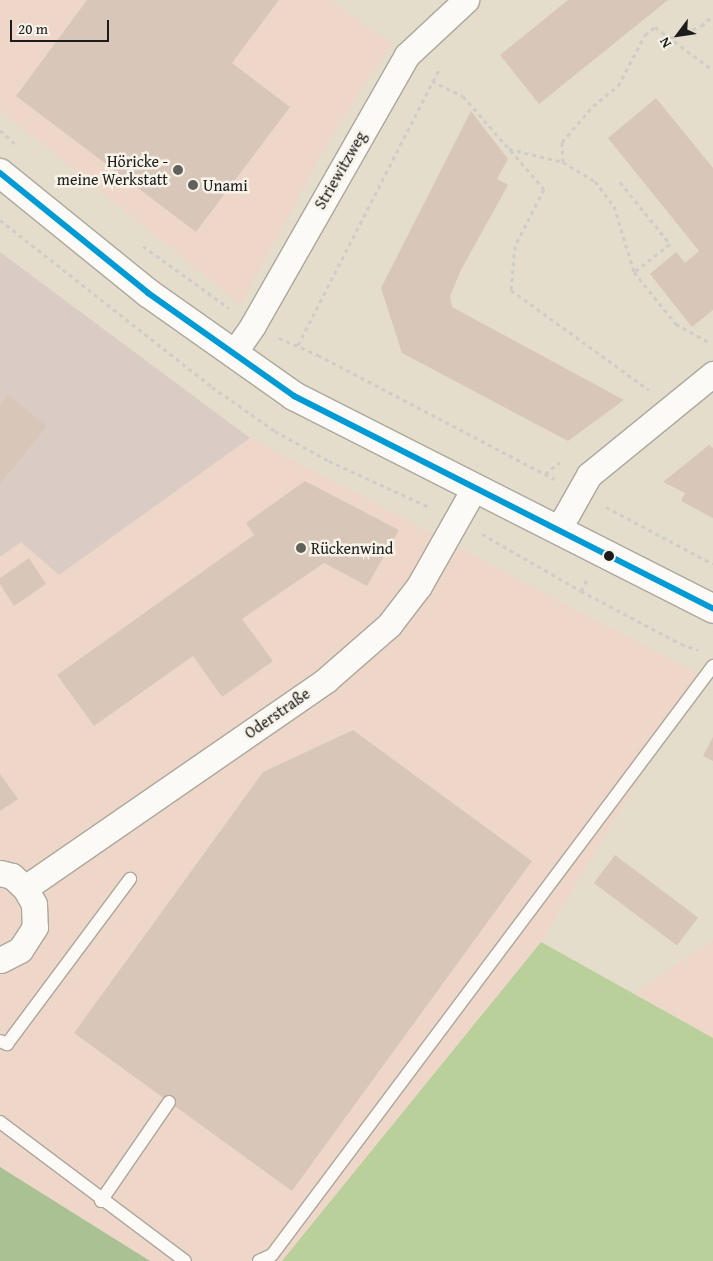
<!DOCTYPE html>
<meta charset="utf-8">
<style>
body{margin:0}
#map{position:relative;width:713px;height:1261px;overflow:hidden;background:#e4ddcc;font-family:"Gentium Book Plus",serif}
div>[style]{position:absolute}
.built>*{inset:0;background:#eed7c8}
.industrial>*{inset:0;background:#daccc4}
.green>*{inset:0;background:#bad09a}
.forest>*{inset:0;background:#aac193}
.building>*{inset:0;background:#d8c7b8;transform-origin:0 0}
.path>*{height:3px;margin-top:-1.5px;transform-origin:0;background:repeating-linear-gradient(90deg,#cfcdc9 0 4px,transparent 0 8px)}
.roads{filter:drop-shadow(1px 0 #aca79c) drop-shadow(-1px 0 #aca79c) drop-shadow(0 1px #aca79c) drop-shadow(0 -1px #aca79c)}
.service>*{height:12px;margin:-6px;padding:0 6px;transform-origin:6px;border-radius:6px;background:#fbfaf7}
.minor>*{height:25px;margin:-12.5px;padding:0 12.5px;transform-origin:12.5px;border-radius:12.5px;background:#fbfaf7}
.secondary>*{height:28px;margin:-14px;padding:0 14px;transform-origin:14px;border-radius:14px;background:#fbfaf7}
.bus-1>*{height:6px;margin:-3px;padding:0 3px;transform-origin:3px;border-radius:3px;background:#009bd5}
.dots>*{width:14px;height:14px;translate:-50% -50%;box-sizing:border-box;border:2px solid #f7f3e8;border-radius:50%}
span{translate:-50% -50%;white-space:nowrap;text-align:center;line-height:1.15;-webkit-text-stroke:5px #f7f3e8;paint-order:stroke}
.poi-label{font-size:16px;color:#1c1c1c}
.right{translate:-100% -50%;text-align:right}
.left{translate:0 -50%;text-align:left}
.street-label{font-size:16px;color:#1c1c1c}
.north{position:absolute;left:653px;top:10px;width:50px;height:50px;-webkit-text-stroke:4px #f7f3e8;paint-order:stroke;rotate:239deg;font-size:14px;font-weight:700;line-height:20px;text-align:center;color:#1c1c1c}
.north::after{content:'';display:block;margin:auto;width:18px;height:22px;background:#1c1c1c;clip-path:polygon(50% 0,100% 100%,50% 72%,0 100%)}
.scale{position:absolute;left:10px;top:20px;width:99px;height:22px;box-sizing:border-box;border:2px solid #1c1c1c;border-top:0;padding-left:6px;font-size:15px;line-height:18px;white-space:nowrap;color:#1c1c1c;-webkit-text-stroke:4px #f7f3e8;paint-order:stroke}
</style>
<div id="map">
<div class="built">
<div style="clip-path:polygon(0 0,331px 0,392px 44px,332px 135px,241px 305px,0 110px)"></div>
<div style="clip-path:polygon(248px 436px,702px 676px,541px 942px,282px 1261px,150px 1261px,0 1167px,0 557px,21px 542px)"></div>
<div style="clip-path:polygon(713px 939px,713px 1038px,634px 993px)"></div>
</div>
<div class="industrial">
<div style="clip-path:polygon(0 252px,250px 438px,59px 575px,21px 542px,0 557px)"></div>
</div>
<div class="green">
<div style="clip-path:polygon(541px 942px,713px 1038px,713px 1261px,282px 1261px)"></div>
</div>
<div class="forest">
<div style="clip-path:polygon(0 1167px,150px 1261px,0 1261px)"></div>
</div>
<div class="building">
<div style="clip-path:polygon(87px 0,279px 0,232px 63px,290px 107px,196px 232px,16px 96px)"></div>
<div style="clip-path:polygon(568px 0,668px 0,539px 104px,500px 55px)"></div>
<div style="clip-path:polygon(656px 98px,713px 168px,713px 310px,692px 327px,650px 274px,676px 252px,685px 263px,699px 251px,608px 138px)"></div>
<div style="clip-path:polygon(471px 111px,508px 159px,497px 179px,508px 185px,461px 270px,450px 296px,452px 307px,624px 400px,568px 441px,402px 353px,381px 288px)"></div>
<div style="clip-path:polygon(8px 395px,47px 426px,0 484px,0 404px)"></div>
<div style="clip-path:polygon(709px 445px,713px 448px,713px 518px,681px 501px,685px 493px,663px 482px)"></div>
<div style="clip-path:polygon(305px 481px,399px 530px,367px 586px,324px 563px,242px 619px,273px 661px,222px 697px,193px 656px,94px 726px,57px 675px,254px 535px,246px 523px)"></div>
<div style="clip-path:polygon(29px 558px,46px 584px,14px 606px,0 584px,0 578px)"></div>
<div style="clip-path:polygon(353px 730px,532px 861px,292px 1191px,74px 1033px,263px 772px)"></div>
<div style="clip-path:polygon(713px 737px,713px 761px,703px 756px)"></div>
<div style="clip-path:polygon(0 774px,18px 799px,0 811px)"></div>
<div style="left:615px;top:855px;width:104px;height:35px;rotate:37deg"></div>
</div>
<div class="path">
<div style="left:670px;top:38px;width:33px;rotate:-21deg"></div>
<div style="left:701px;top:26px;width:16px;rotate:-40deg"></div>
<div style="left:432px;top:81px;width:34px;rotate:26deg"></div>
<div style="left:463px;top:96px;width:123px;rotate:48.9deg"></div>
<div style="left:544px;top:189px;width:64px;rotate:117deg"></div>
<div style="left:515px;top:246px;width:44px;rotate:95.2deg"></div>
<div style="left:511px;top:290px;width:170px;rotate:35.9deg"></div>
<div style="left:0;top:130px;width:23px;rotate:43deg"></div>
<div style="left:509px;top:149px;width:56px;rotate:13.5deg"></div>
<div style="left:563px;top:162px;width:37px;rotate:31deg"></div>
<div style="left:595px;top:181px;width:31px;rotate:53deg"></div>
<div style="left:614px;top:206px;width:69px;rotate:73.1deg"></div>
<div style="left:563px;top:162px;width:20px;rotate:-93deg"></div>
<div style="left:562px;top:142px;width:48px;rotate:-49.3deg"></div>
<div style="left:593px;top:106px;width:32px;rotate:-39deg"></div>
<div style="left:618px;top:86px;width:58px;rotate:-62.1deg"></div>
<div style="left:645px;top:35px;width:13px;rotate:-39deg"></div>
<div style="left:655px;top:27px;width:72px;rotate:36.6deg"></div>
<div style="left:620px;top:182px;width:80px;rotate:51.1deg"></div>
<div style="left:670px;top:244px;width:46px;rotate:142.1deg"></div>
<div style="left:634px;top:272px;width:67px;rotate:51.1deg"></div>
<div style="left:676px;top:324px;width:38px;rotate:29deg"></div>
<div style="left:0;top:220px;width:270px;rotate:38.2deg"></div>
<div style="left:212px;top:387px;width:77px;rotate:34.9deg"></div>
<div style="left:275px;top:431px;width:62px;rotate:29.1deg"></div>
<div style="left:329px;top:461px;width:110px;rotate:24.7deg"></div>
<div style="left:143px;top:246px;width:106px;rotate:35.8deg"></div>
<div style="left:279px;top:338px;width:43px;rotate:23.6deg"></div>
<div style="left:318px;top:355px;width:267px;rotate:27.7deg"></div>
<div style="left:298px;top:345px;width:312px;rotate:-62.9deg"></div>
<div style="left:545px;top:474px;width:19px;rotate:-39deg"></div>
<div style="left:606px;top:507px;width:121px;rotate:28deg"></div>
<div style="left:482px;top:534px;width:114px;rotate:29.9deg"></div>
<div style="left:581px;top:591px;width:113px;rotate:27.9deg"></div>
<div style="left:681px;top:644px;width:18px;rotate:19deg"></div>
<div style="left:581px;top:591px;width:15px;rotate:-62deg"></div>
</div>
<div class="roads">
<div class="service">
<div style="left:0;top:1041px;width:8px;rotate:23deg"></div>
<div style="left:7px;top:1044px;width:206px;rotate:-53.3deg"></div>
<div style="left:0;top:1122px;width:231px;rotate:36.9deg"></div>
<div style="left:101px;top:1201px;width:120px;rotate:-55.5deg"></div>
<div style="left:259px;top:1261px;width:14px;rotate:-25deg"></div>
<div style="left:272px;top:1255px;width:736px;rotate:-53.18deg"></div>
</div>
<div class="minor">
<div style="left:233px;top:354px;width:35px;rotate:-55deg"></div>
<div style="left:253px;top:325px;width:311px;rotate:-60.3deg"></div>
<div style="left:407px;top:55px;width:81px;rotate:-43deg"></div>
<div style="left:558px;top:530px;width:63px;rotate:-60.6deg"></div>
<div style="left:589px;top:475px;width:160px;rotate:-39.2deg"></div>
<div style="left:0;top:873px;width:12px;rotate:14deg"></div>
<div style="left:12px;top:876px;width:18px;rotate:43deg"></div>
<div style="left:25px;top:888px;width:18px;rotate:61deg"></div>
<div style="left:34px;top:904px;width:23px;rotate:88deg"></div>
<div style="left:35px;top:927px;width:27px;rotate:123deg"></div>
<div style="left:20px;top:950px;width:22px;rotate:153deg"></div>
<div style="left:25px;top:888px;width:366px;rotate:-34.6deg"></div>
<div style="left:326px;top:680px;width:84px;rotate:-41.1deg"></div>
<div style="left:389px;top:625px;width:49px;rotate:-52.4deg"></div>
<div style="left:419px;top:586px;width:114px;rotate:-60.5deg"></div>
</div>
<div class="secondary">
<div style="left:0;top:173px;width:191px;rotate:39deg"></div>
<div style="left:148px;top:293px;width:179px;rotate:35.2deg"></div>
<div style="left:294px;top:396px;width:470px;rotate:26.9deg"></div>
</div>
</div>
<div class="bus-1">
<div style="left:0;top:173px;width:191px;rotate:39deg"></div>
<div style="left:148px;top:293px;width:179px;rotate:35.2deg"></div>
<div style="left:294px;top:396px;width:470px;rotate:26.9deg"></div>
</div>
<div class="dots">
<div style="left:178px;top:170px;background:#62605a"></div>
<div style="left:193px;top:185px;background:#62605a"></div>
<div style="left:301px;top:548px;background:#62605a"></div>
<div style="left:609px;top:556px;background:#1c1c1c"></div>
</div>
<div class="poi-label">
<span class="right" style="left:168px;top:170px">Höricke -<br>meine Werkstatt</span>
<span class="left" style="left:203px;top:185px">Unami</span>
<span class="left" style="left:311px;top:548px">Rückenwind</span>
</div>
<div class="street-label">
<span style="left:340px;top:170px;rotate:-60deg">Striewitzweg</span>
<span style="left:277px;top:713px;rotate:-35deg">Oderstraße</span>
</div>
<div class="north">N</div>
<div class="scale">20 m</div>
</div>
